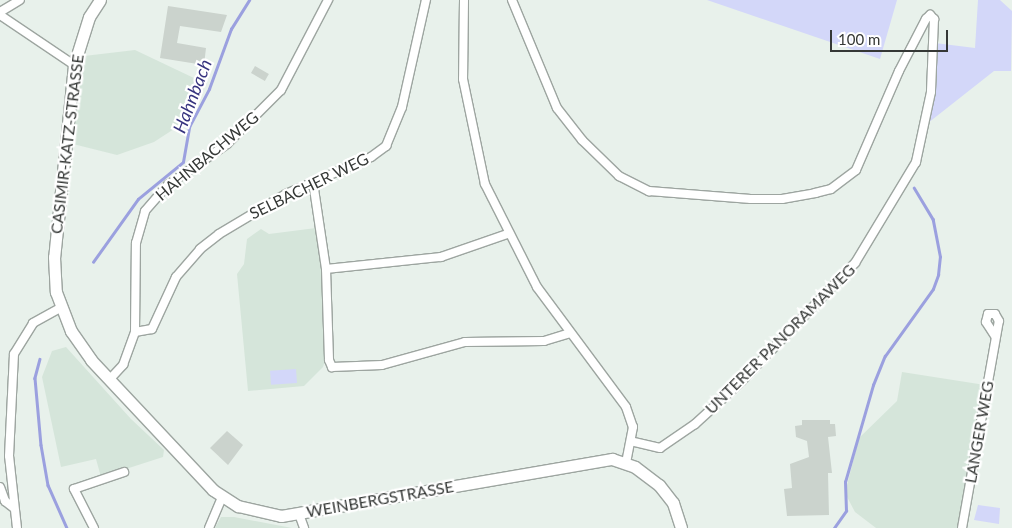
<!DOCTYPE html>
<style>
body{margin:0}
#map{position:relative;width:1012px;height:528px;overflow:hidden;background:#e8f1eb;font-family:Lato,sans-serif}
div>[style]{position:absolute}
.built>*{inset:0;background:#d5e5da}
.green>*{inset:0;background:#d3d7f9;transform-origin:0 0}
.stream>*{height:2.5px;margin:-1.25px;padding:0 1.25px;transform-origin:1.25px;border-radius:1.25px;background:#9ba0df}
.building>*{inset:0;background:#cbd3cd;transform-origin:0 0}
.roads{filter:drop-shadow(1px 0 #9da5a0) drop-shadow(-1px 0 #9da5a0) drop-shadow(0 1px #9da5a0) drop-shadow(0 -1px #9da5a0)}
.street>*{height:8px;margin:-4px;padding:0 4px;transform-origin:4px;border-radius:4px;background:#fff}
.secondary>*{height:11px;margin:-5.5px;padding:0 5.5px;transform-origin:5.5px;border-radius:5.5px;background:#fff}
span{translate:-50% -50%;white-space:nowrap;text-align:center;line-height:1.15;-webkit-text-stroke:4.5px #fff;paint-order:stroke}
.street-label{font-size:16px;color:#353836}
.water-label{font-size:18px;color:#37347f;font-style:italic}
.scale{position:absolute;left:830px;top:30px;width:118px;height:22px;box-sizing:border-box;border:2px solid #353836;border-top:0;padding-left:6px;font-size:15px;line-height:18px;white-space:nowrap;color:#353836;-webkit-text-stroke:4px #fff;paint-order:stroke}
</style>
<div id="map">
<div class="built">
<div style="clip-path:polygon(135px 50px,196px 79px,194px 116px,154px 142px,117px 155px,73px 144px,79px 61px,84px 56px)"></div>
<div style="clip-path:polygon(316px 228px,323px 268px,326px 357px,323px 367px,304px 386px,248px 391px,237px 274px,244px 264px,247px 239px,261px 229px,269px 234px)"></div>
<div style="clip-path:polygon(66px 347px,131px 419px,164px 450px,163px 457px,101px 477px,96px 459px,61px 467px,42px 377px,52px 351px)"></div>
<div style="clip-path:polygon(902px 372px,985px 385px,961px 528px,876px 528px,855px 512px,845px 493px,859px 438px,897px 401px)"></div>
<div style="clip-path:polygon(221px 517px,234px 517px,292px 528px,215px 528px)"></div>
</div>
<div class="green">
<div style="clip-path:polygon(707px 0,897px 0,880px 59px)"></div>
<div style="clip-path:polygon(978px 0,1000px 0,1012px 11px,1011px 71px,994px 71px,928px 123px,935px 43px,975px 48px)"></div>
<div style="left:296px;top:369px;width:14px;height:26px;rotate:86deg"></div>
<div style="clip-path:polygon(978px 505px,1000px 508px,999px 524px,974px 520px)"></div>
</div>
<div class="stream">
<div style="left:93px;top:262px;width:77px;rotate:-54.5deg"></div>
<div style="left:138px;top:199px;width:58px;rotate:-39.4deg"></div>
<div style="left:183px;top:162px;width:36px;rotate:-80deg"></div>
<div style="left:189px;top:127px;width:43px;rotate:-62.2deg"></div>
<div style="left:209px;top:89px;width:64px;rotate:-69.9deg"></div>
<div style="left:231px;top:29px;width:34px;rotate:-58deg"></div>
<div style="left:40px;top:359px;width:20px;rotate:105deg"></div>
<div style="left:35px;top:378px;width:67px;rotate:84.9deg"></div>
<div style="left:41px;top:445px;width:41px;rotate:80.1deg"></div>
<div style="left:48px;top:485px;width:47px;rotate:66.2deg"></div>
<div style="left:834px;top:528px;width:21px;rotate:-55deg"></div>
<div style="left:846px;top:511px;width:29px;rotate:-92deg"></div>
<div style="left:845px;top:482px;width:101px;rotate:-73.9deg"></div>
<div style="left:873px;top:385px;width:31px;rotate:-68deg"></div>
<div style="left:885px;top:356px;width:82px;rotate:-54.4deg"></div>
<div style="left:933px;top:289px;width:15px;rotate:-70deg"></div>
<div style="left:938px;top:275px;width:18px;rotate:-84deg"></div>
<div style="left:940px;top:257px;width:38px;rotate:-101deg"></div>
<div style="left:933px;top:220px;width:37px;rotate:-121deg"></div>
</div>
<div class="building">
<div style="clip-path:polygon(168px 6px,227px 15px,221px 32px,180px 26px,177px 43px,206px 48px,204px 65px,160px 58px)"></div>
<div style="left:255px;top:66px;width:16px;height:8px;rotate:30deg"></div>
<div style="clip-path:polygon(802px 420px,830px 420px,830px 424px,835px 424px,836px 436px,828px 437px,832px 473px,828px 473px,829px 515px,787px 516px,784px 489px,792px 488px,790px 464px,809px 457px,807px 441px,796px 437px,795px 426px,802px 425px)"></div>
<div style="clip-path:polygon(227px 431px,243px 445px,228px 465px,210px 448px)"></div>
</div>
<div class="roads">
<div class="street">
<div style="left:464px;top:0;width:79px;rotate:90.7deg"></div>
<div style="left:463px;top:79px;width:107px;rotate:78.2deg"></div>
<div style="left:485px;top:184px;width:115px;rotate:63.2deg"></div>
<div style="left:537px;top:287px;width:149px;rotate:53.4deg"></div>
<div style="left:626px;top:407px;width:21px;rotate:71deg"></div>
<div style="left:633px;top:427px;width:36px;rotate:101deg"></div>
<div style="left:512px;top:0;width:117px;rotate:67.4deg"></div>
<div style="left:557px;top:108px;width:41px;rotate:52deg"></div>
<div style="left:582px;top:140px;width:52px;rotate:44.2deg"></div>
<div style="left:619px;top:176px;width:34px;rotate:27deg"></div>
<div style="left:649px;top:191px;width:102px;rotate:4.5deg"></div>
<div style="left:751px;top:199px;width:31px"></div>
<div style="left:782px;top:199px;width:34px;rotate:-10deg"></div>
<div style="left:815px;top:193px;width:16px;rotate:-14deg"></div>
<div style="left:831px;top:189px;width:31px;rotate:-37deg"></div>
<div style="left:856px;top:170px;width:108px;rotate:-66.5deg"></div>
<div style="left:899px;top:71px;width:59px;rotate:-62.6deg"></div>
<div style="left:926px;top:19px;width:6px;rotate:-45deg"></div>
<div style="left:930px;top:15px;width:6px;rotate:45deg"></div>
<div style="left:934px;top:19px;width:73px;rotate:92.4deg"></div>
<div style="left:931px;top:92px;width:72px;rotate:102.1deg"></div>
<div style="left:916px;top:162px;width:118px;rotate:121.1deg"></div>
<div style="left:855px;top:263px;width:163px;rotate:133.8deg"></div>
<div style="left:742px;top:381px;width:64px;rotate:137.5deg"></div>
<div style="left:695px;top:424px;width:42px;rotate:145.6deg"></div>
<div style="left:660px;top:448px;width:28px;rotate:-167deg"></div>
<div style="left:0;top:12px;width:23px;rotate:-31deg"></div>
<div style="left:0;top:15px;width:89px;rotate:34deg"></div>
<div style="left:313px;top:182px;width:88px;rotate:81.5deg"></div>
<div style="left:326px;top:269px;width:91px;rotate:88.1deg"></div>
<div style="left:329px;top:360px;width:8px;rotate:67deg"></div>
<div style="left:332px;top:367px;width:50px;rotate:-2.3deg"></div>
<div style="left:382px;top:365px;width:86px;rotate:-15.5deg"></div>
<div style="left:465px;top:342px;width:79px;rotate:-0.7deg"></div>
<div style="left:544px;top:341px;width:27px;rotate:-17deg"></div>
<div style="left:326px;top:269px;width:116px;rotate:-6deg"></div>
<div style="left:441px;top:257px;width:70px;rotate:-19.2deg"></div>
<div style="left:135px;top:332px;width:17px;rotate:-10deg"></div>
<div style="left:152px;top:329px;width:57px;rotate:-65.2deg"></div>
<div style="left:176px;top:277px;width:37px;rotate:-49deg"></div>
<div style="left:200px;top:249px;width:24px;rotate:-38deg"></div>
<div style="left:219px;top:234px;width:78px;rotate:-30.8deg"></div>
<div style="left:286px;top:194px;width:93px;rotate:-23.5deg"></div>
<div style="left:371px;top:157px;width:19px;rotate:-36deg"></div>
<div style="left:386px;top:146px;width:42px;rotate:-67.7deg"></div>
<div style="left:402px;top:107px;width:110px;rotate:-77.4deg"></div>
<div style="left:109px;top:380px;width:21px;rotate:-47deg"></div>
<div style="left:123px;top:365px;width:35px;rotate:-70deg"></div>
<div style="left:135px;top:332px;width:89px;rotate:-89.4deg"></div>
<div style="left:136px;top:243px;width:33px;rotate:-74deg"></div>
<div style="left:145px;top:211px;width:35px;rotate:-49deg"></div>
<div style="left:168px;top:185px;width:72px;rotate:-34.8deg"></div>
<div style="left:227px;top:144px;width:76px;rotate:-45deg"></div>
<div style="left:281px;top:90px;width:102px;rotate:-62.4deg"></div>
<div style="left:0;top:487px;width:15px;rotate:70deg"></div>
<div style="left:5px;top:501px;width:11px;rotate:38deg"></div>
<div style="left:299px;top:514px;width:15px;rotate:70deg"></div>
<div style="left:17px;top:528px;width:72px;rotate:-96.3deg"></div>
<div style="left:9px;top:456px;width:102px;rotate:-87.2deg"></div>
<div style="left:14px;top:354px;width:36px;rotate:-58deg"></div>
<div style="left:33px;top:323px;width:31px;rotate:-29deg"></div>
<div style="left:94px;top:528px;width:44px;rotate:-117.1deg"></div>
<div style="left:74px;top:489px;width:53px;rotate:-18.8deg"></div>
<div style="left:209px;top:528px;width:33px;rotate:-67deg"></div>
<div style="left:962px;top:528px;width:210px;rotate:-79.9deg"></div>
<div style="left:999px;top:321px;width:8px;rotate:-120deg"></div>
<div style="left:995px;top:314px;width:7px;rotate:180deg"></div>
<div style="left:988px;top:314px;width:8px;rotate:104deg"></div>
<div style="left:986px;top:322px;width:17px;rotate:57deg"></div>
</div>
<div class="secondary">
<div style="left:100px;top:0;width:20px;rotate:123deg"></div>
<div style="left:89px;top:17px;width:50px;rotate:107.4deg"></div>
<div style="left:74px;top:65px;width:193px;rotate:95.9deg"></div>
<div style="left:54px;top:257px;width:35px;rotate:87deg"></div>
<div style="left:56px;top:292px;width:42px;rotate:69deg"></div>
<div style="left:71px;top:331px;width:35px;rotate:55deg"></div>
<div style="left:91px;top:360px;width:178px;rotate:46.8deg"></div>
<div style="left:213px;top:490px;width:30px;rotate:33deg"></div>
<div style="left:238px;top:506px;width:44px;rotate:13.1deg"></div>
<div style="left:281px;top:516px;width:336px;rotate:-9.8deg"></div>
<div style="left:612px;top:459px;width:24px;rotate:19deg"></div>
<div style="left:635px;top:467px;width:30px;rotate:37deg"></div>
<div style="left:659px;top:485px;width:23px;rotate:52deg"></div>
<div style="left:673px;top:503px;width:26px;rotate:72deg"></div>
</div>
</div>
<div class="street-label">
<span style="left:67px;top:144px;rotate:-83deg">CASIMIR-KATZ-STRASSE</span>
<span style="left:207px;top:156px;rotate:-40deg">HAHNBACHWEG</span>
<span style="left:309px;top:186px;rotate:-26deg">SELBACHER WEG</span>
<span style="left:780px;top:339px;rotate:-45deg">UNTERER PANORAMAWEG</span>
<span style="left:979px;top:432px;rotate:-80deg">LANGER WEG</span>
<span style="left:380px;top:499px;rotate:-10deg">WEINBERGSTRASSE</span>
</div>
<div class="water-label">
<span style="left:192px;top:96px;rotate:-69deg">Hahnbach</span>
</div>
<div class="scale">100 m</div>
</div>
